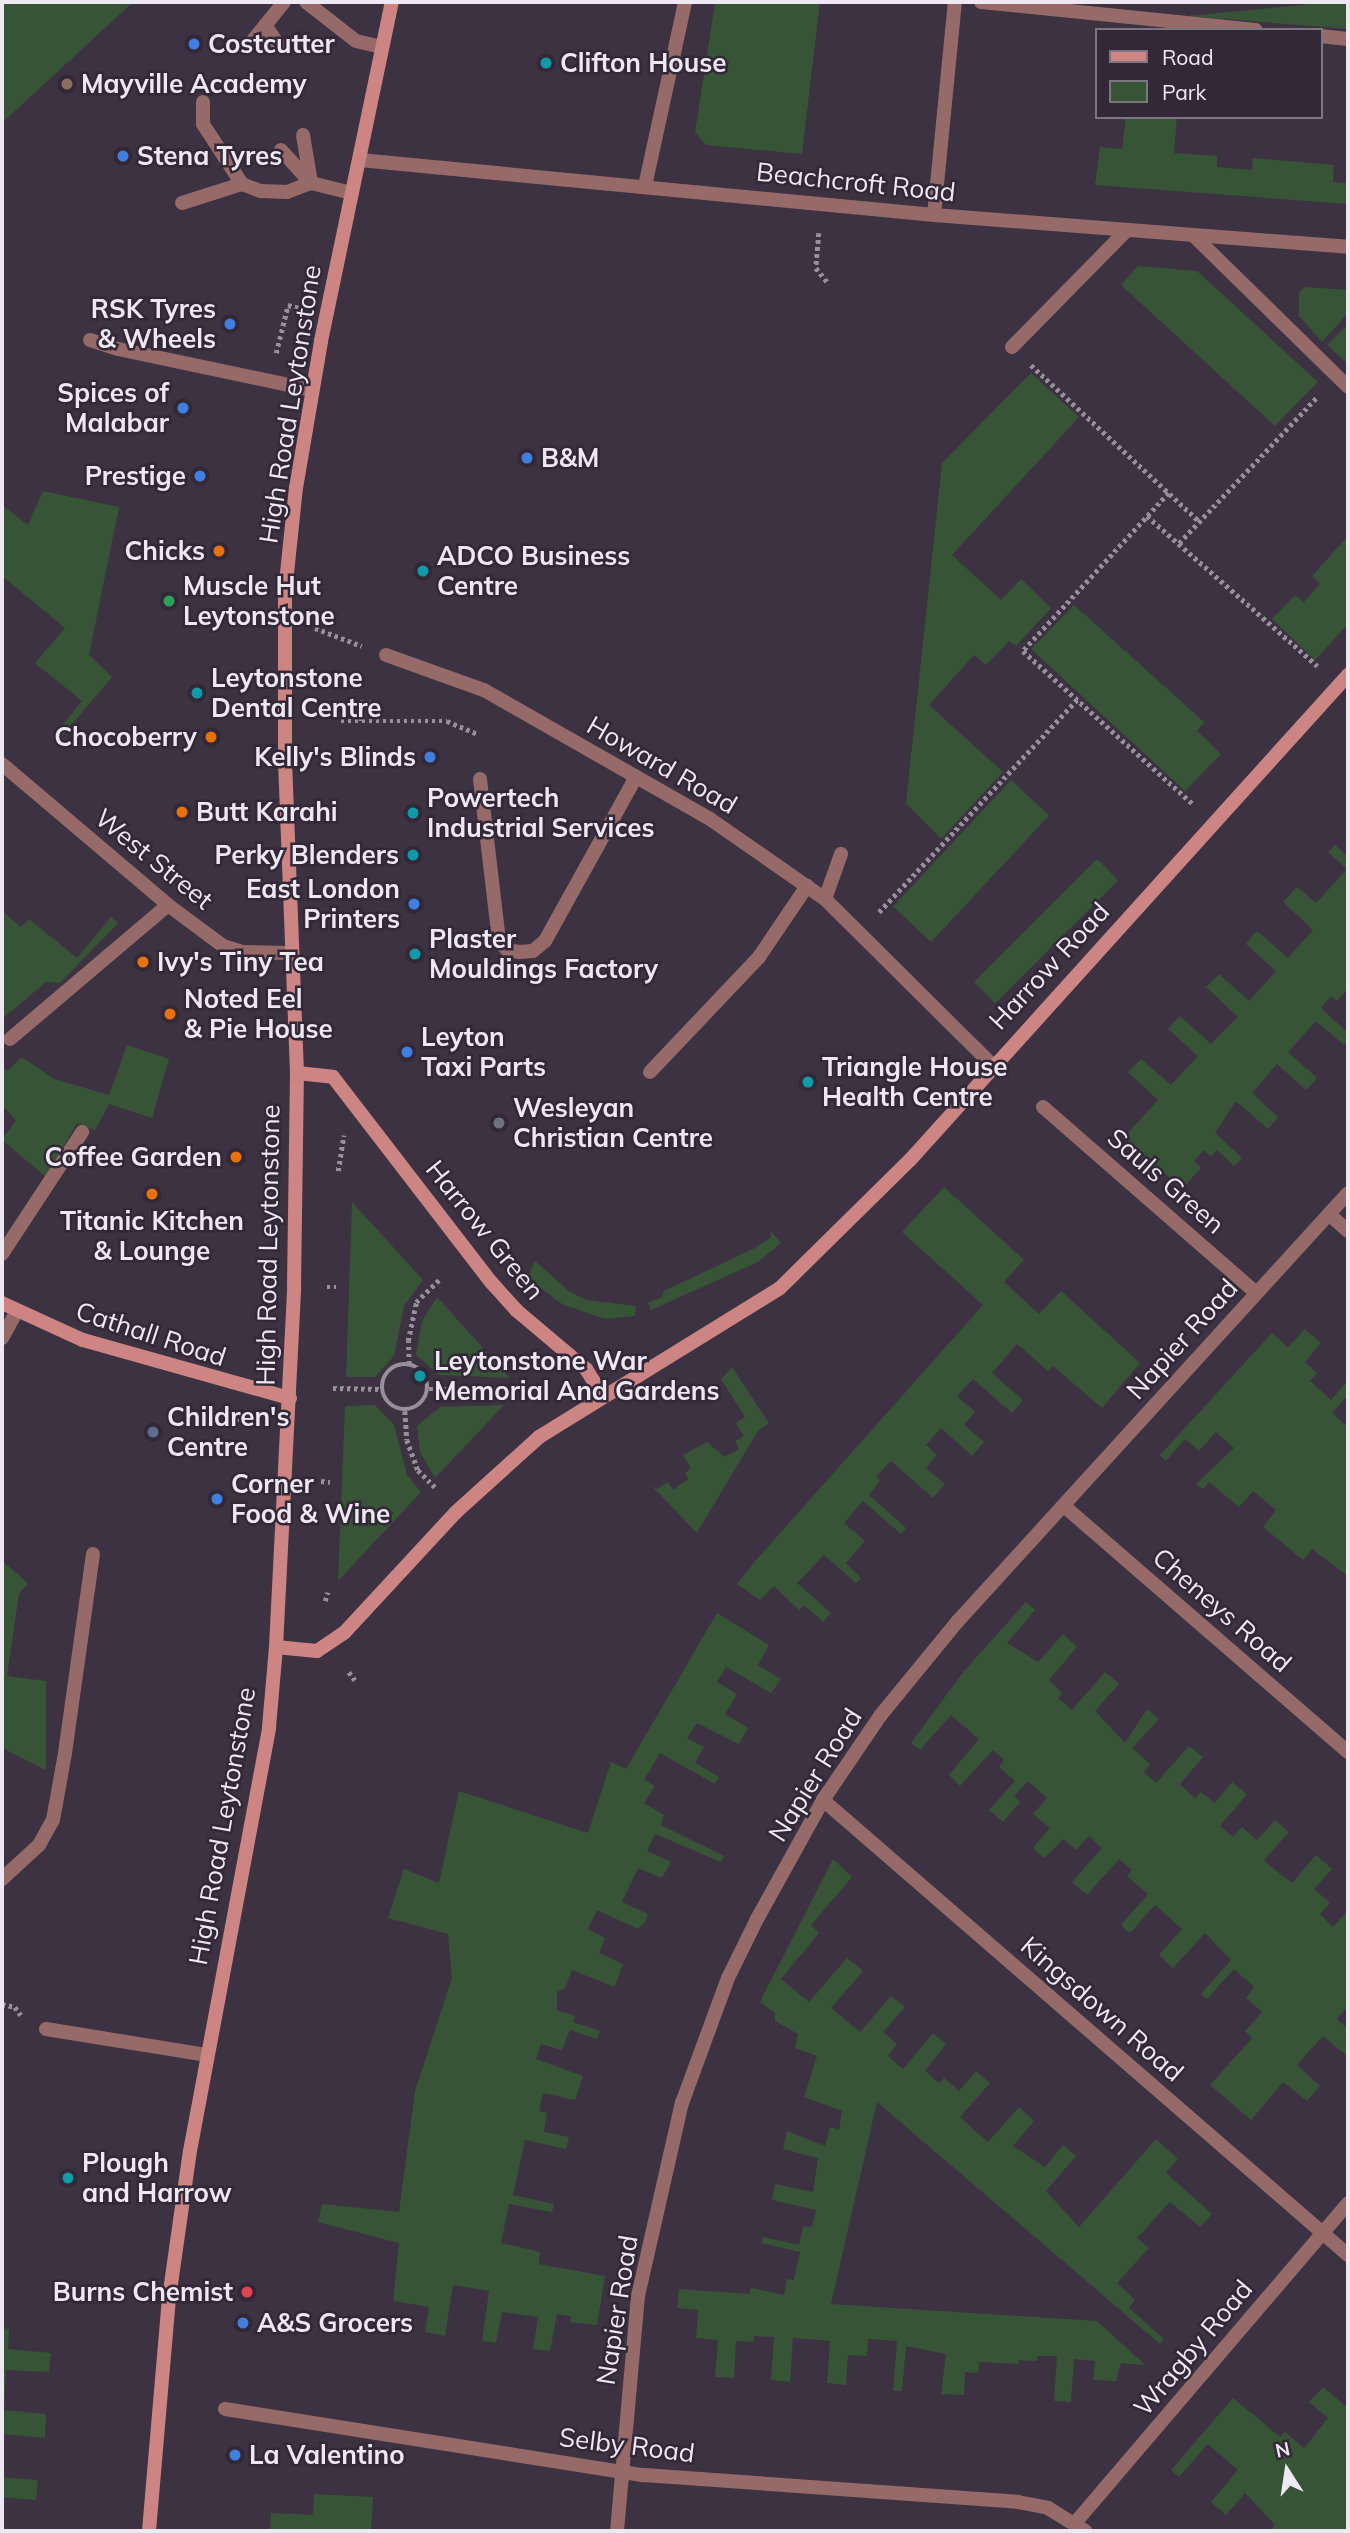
<!DOCTYPE html>
<style>
body{margin:0}
#map{position:relative;width:1350px;height:2533px;overflow:hidden;background:#3c3242;font-family:Mulish,sans-serif}
div>[style]{position:absolute}
.green>*{inset:0;background:#385436;transform-origin:0 0}
.path>*{height:4.5px;margin-top:-2.25px;transform-origin:0;background:repeating-linear-gradient(90deg,#978f9c 0 3.5px,transparent 0 7px)}
.path>.ring{margin:-2.25px;padding:0;box-sizing:content-box;background:none;border:4.5px solid #978f9c;border-radius:50%}
.lane>*{height:14px;margin:-7px;padding:0 7px;transform-origin:7px;border-radius:7px;background:#966a68}
.street>*{height:14px;margin:-7px;padding:0 7px;transform-origin:7px;border-radius:7px;background:#966a68}
.secondary>*{height:14px;margin:-7px;padding:0 7px;transform-origin:7px;border-radius:7px;background:#cc8583}
.dots>*{width:19px;height:19px;translate:-50% -50%;box-sizing:border-box;border:4px solid #322837;border-radius:50%}
span{translate:-50% -50%;white-space:nowrap;text-align:center;line-height:1.15;-webkit-text-stroke:5px #322837;paint-order:stroke}
.poi-label{font-size:26px;color:#eee8f2;font-weight:700}
.left{translate:0 -50%;text-align:left}
.right{translate:-100% -50%;text-align:right}
.street-label{font-size:26px;color:#eee8f2}
.frame{position:absolute;inset:0;border:4px solid #eee8f2;pointer-events:none}
.legend{position:absolute;left:1095px;top:28px;width:228px;height:91px;box-sizing:border-box;background:#322837;border:2px solid #7d7582;margin:0;padding:9px 12px;list-style:none;font-size:21px;color:#eee8f2}
.legend li{display:flex;align-items:center;gap:14px;height:35px}
.legend b{width:35px;border:2px solid #7d7582}
.north{position:absolute;left:1252px;top:2435px;width:70px;height:70px;-webkit-text-stroke:5px #322837;paint-order:stroke;rotate:348deg;font-size:19px;font-weight:700;line-height:28px;text-align:center;color:#eee8f2}
.north::after{content:'';display:block;margin:auto;width:24px;height:32px;background:#eee8f2;clip-path:polygon(50% 0,100% 100%,50% 72%,0 100%)}
</style>
<div id="map">
<div class="green">
<div style="clip-path:polygon(2px 2px,133px 2px,2px 123px)"></div>
<div style="clip-path:polygon(724px 2px,820px 2px,802px 154px,706px 145px,695px 132px,715px 4px)"></div>
<div style="clip-path:polygon(1333px 2px,1348px 2px,1348px 29px,1188px 16px)"></div>
<div style="clip-path:polygon(1126px 117px,1177px 117px,1174px 153px,1217px 156px,1217px 167px,1252px 170px,1253px 158px,1334px 165px,1333px 182px,1348px 183px,1348px 204px,1095px 185px,1100px 147px,1122px 149px)"></div>
<div style="clip-path:polygon(1138px 266px,1197px 271px,1318px 382px,1275px 426px,1121px 285px)"></div>
<div style="clip-path:polygon(1305px 287px,1348px 290px,1348px 313px,1322px 342px,1299px 316px,1299px 292px)"></div>
<div style="clip-path:polygon(1345px 327px,1348px 330px,1348px 364px,1327px 345px)"></div>
<div style="clip-path:polygon(1031px 373px,1079px 417px,952px 555px,1001px 600px,1021px 579px,1051px 608px,1016px 646px,1009px 641px,986px 665px,974px 655px,929px 705px,1003px 772px,941px 839px,906px 803px,942px 463px)"></div>
<div style="clip-path:polygon(43px 491px,119px 507px,89px 655px,112px 677px,57px 742px,52px 738px,82px 701px,35px 663px,65px 628px,2px 576px,2px 505px,28px 525px)"></div>
<div style="clip-path:polygon(1348px 536px,1348px 624px,1315px 660px,1272px 619px,1295px 595px,1304px 602px,1320px 584px,1312px 576px)"></div>
<div style="clip-path:polygon(1074px 605px,1204px 722px,1197px 731px,1221px 754px,1185px 791px,1031px 649px)"></div>
<div style="left:1011px;top:780px;width:52px;height:173px;rotate:43deg"></div>
<div style="clip-path:polygon(1335px 845px,1348px 857px,1348px 988px,1337px 1001px,1331px 996px,1321px 1008px,1348px 1033px,1348px 1040px,1344px 1045px,1316px 1021px,1288px 1052px,1317px 1078px,1306px 1090px,1277px 1064px,1252px 1093px,1278px 1117px,1268px 1129px,1236px 1101px,1215px 1133px,1242px 1158px,1234px 1166px,1217px 1150px,1211px 1156px,1204px 1150px,1194px 1161px,1201px 1168px,1182px 1189px,1124px 1137px,1158px 1100px,1128px 1072px,1141px 1059px,1171px 1085px,1198px 1056px,1168px 1029px,1180px 1016px,1211px 1044px,1238px 1017px,1206px 987px,1219px 974px,1249px 1001px,1276px 971px,1246px 944px,1251px 938px,1257px 931px,1288px 958px,1313px 930px,1283px 902px,1297px 887px,1316px 903px,1347px 869px,1328px 852px)"></div>
<div style="left:1097px;top:859px;width:30px;height:174px;rotate:45deg"></div>
<div style="clip-path:polygon(2px 911px,21px 927px,29px 919px,77px 958px,111px 917px,118px 923px,60px 983px,46px 982px,2px 1019px)"></div>
<div style="clip-path:polygon(127px 1045px,169px 1059px,152px 1118px,109px 1104px,95px 1130px,77px 1123px,46px 1177px,2px 1140px,16px 1120px,2px 1105px,2px 1066px,7px 1071px,22px 1057px,54px 1079px,109px 1095px)"></div>
<div style="clip-path:polygon(944px 1187px,1024px 1260px,1004px 1282px,1039px 1314px,1061px 1291px,1140px 1363px,1102px 1408px,1053px 1366px,1048px 1371px,1017px 1344px,992px 1373px,1023px 1400px,1012px 1413px,973px 1379px,957px 1396px,975px 1412px,964px 1425px,984px 1442px,972px 1456px,941px 1428px,926px 1445px,937px 1455px,926px 1468px,945px 1484px,933px 1498px,891px 1461px,876px 1477px,880px 1481px,869px 1495px,906px 1528px,901px 1534px,863px 1501px,844px 1523px,865px 1541px,846px 1563px,861px 1578px,856px 1583px,824px 1555px,797px 1583px,831px 1613px,823px 1622px,804px 1605px,799px 1610px,774px 1586px,760px 1600px,737px 1584px,757px 1559px,983px 1305px,902px 1232px)"></div>
<div style="clip-path:polygon(352px 1202px,423px 1280px,404px 1306px,394px 1356px,375px 1377px,346px 1377px)"></div>
<div style="clip-path:polygon(771px 1231px,781px 1243px,758px 1262px,651px 1310px,648px 1303px,662px 1297px,664px 1291px,755px 1248px,771px 1237px)"></div>
<div style="clip-path:polygon(535px 1261px,569px 1291px,586px 1300px,636px 1306px,635px 1316px,605px 1319px,562px 1304px,527px 1278px)"></div>
<div style="clip-path:polygon(437px 1297px,510px 1378px,439px 1375px,416px 1355px,422px 1321px)"></div>
<div style="clip-path:polygon(1305px 1329px,1321px 1343px,1305px 1362px,1317px 1373px,1310px 1381px,1331px 1400px,1348px 1380px,1348px 1395px,1332px 1413px,1345px 1425px,1348px 1422px,1348px 1576px,1312px 1549px,1303px 1560px,1263px 1527px,1276px 1510px,1253px 1491px,1239px 1507px,1209px 1482px,1203px 1489px,1196px 1484px,1234px 1448px,1216px 1432px,1199px 1451px,1185px 1439px,1166px 1461px,1160px 1455px,1272px 1333px,1288px 1347px)"></div>
<div style="clip-path:polygon(732px 1367px,769px 1423px,758px 1431px,697px 1533px,650px 1484px,657px 1489px,668px 1482px,673px 1490px,688px 1479px,685px 1473px,691px 1468px,683px 1455px,707px 1442px,724px 1457px,739px 1449px,735px 1441px,744px 1436px,736px 1423px,745px 1417px,721px 1379px)"></div>
<div style="clip-path:polygon(375px 1405px,394px 1425px,407px 1475px,421px 1492px,338px 1581px,345px 1406px)"></div>
<div style="clip-path:polygon(504px 1405px,435px 1478px,420px 1452px,417px 1426px,440px 1407px)"></div>
<div style="clip-path:polygon(2px 1561px,28px 1583px,19px 1594px,7px 1676px,46px 1681px,46px 1770px,2px 1748px)"></div>
<div style="clip-path:polygon(1026px 1602px,1035px 1610px,1007px 1643px,1038px 1662px,1063px 1634px,1077px 1647px,1049px 1680px,1062px 1693px,1058px 1698px,1072px 1710px,1105px 1672px,1119px 1684px,1095px 1711px,1125px 1743px,1147px 1709px,1159px 1719px,1132px 1748px,1150px 1764px,1144px 1772px,1156px 1783px,1189px 1746px,1203px 1757px,1180px 1784px,1195px 1798px,1201px 1792px,1215px 1803px,1232px 1782px,1247px 1794px,1220px 1826px,1233px 1837px,1242px 1827px,1257px 1840px,1275px 1820px,1289px 1832px,1264px 1860px,1279px 1873px,1292px 1883px,1316px 1855px,1332px 1869px,1314px 1889px,1330px 1903px,1320px 1914px,1333px 1927px,1348px 1910px,1348px 2006px,1337px 2019px,1348px 2029px,1348px 2052px,1346px 2055px,1323px 2036px,1311px 2049px,1297px 2065px,1320px 2086px,1307px 2101px,1283px 2082px,1251px 2120px,1210px 2085px,1252px 2038px,1245px 2031px,1262px 2012px,1246px 1998px,1254px 1987px,1234px 1969px,1207px 1999px,1201px 1994px,1231px 1960px,1205px 1933px,1173px 1968px,1159px 1955px,1182px 1929px,1155px 1905px,1130px 1933px,1121px 1925px,1148px 1894px,1127px 1876px,1132px 1870px,1119px 1859px,1087px 1895px,1072px 1882px,1102px 1848px,1089px 1836px,1076px 1850px,1063px 1839px,1045px 1858px,1037px 1852px,1033px 1848px,1050px 1828px,1033px 1814px,1047px 1798px,1028px 1781px,1014px 1796px,1020px 1802px,1003px 1822px,989px 1810px,1015px 1781px,999px 1767px,1004px 1760px,993px 1750px,960px 1786px,949px 1775px,979px 1739px,951px 1715px,920px 1750px,911px 1743px,964px 1671px)"></div>
<div style="clip-path:polygon(717px 1613px,769px 1645px,758px 1665px,781px 1679px,771px 1693px,726px 1667px,717px 1682px,737px 1694px,725px 1714px,748px 1728px,739px 1744px,697px 1723px,687px 1738px,704px 1747px,695px 1763px,719px 1777px,715px 1784px,660px 1753px,644px 1780px,655px 1786px,644px 1803px,664px 1815px,661px 1825px,724px 1856px,721px 1862px,655px 1834px,647px 1851px,671px 1862px,662px 1878px,638px 1868px,622px 1902px,648px 1914px,645px 1922px,638px 1929px,597px 1910px,588px 1929px,605px 1938px,599px 1953px,623px 1964px,615px 1987px,572px 1970px,565px 1988px,557px 1992px,557px 2010px,575px 2016px,573px 2022px,600px 2031px,597px 2039px,570px 2030px,562px 2050px,541px 2044px,536px 2059px,583px 2076px,575px 2100px,543px 2093px,539px 2111px,547px 2113px,544px 2132px,569px 2137px,566px 2149px,525px 2140px,513px 2195px,554px 2204px,552px 2212px,509px 2204px,501px 2243px,540px 2252px,539px 2264px,605px 2276px,597px 2325px,570px 2322px,571px 2316px,557px 2314px,550px 2351px,533px 2349px,538px 2317px,502px 2312px,496px 2343px,482px 2341px,489px 2291px,453px 2285px,445px 2336px,425px 2332px,429px 2307px,393px 2301px,399px 2243px,318px 2222px,322px 2204px,399px 2212px,415px 2091px,452px 1978px,448px 1934px,388px 1918px,404px 1869px,439px 1883px,459px 1791px,588px 1833px,611px 1762px,626px 1769px)"></div>
<div style="clip-path:polygon(833px 1859px,852px 1877px,811px 1925px,819px 1933px,781px 1979px,809px 2002px,847px 1958px,863px 1971px,831px 2008px,860px 2032px,891px 1996px,905px 2007px,883px 2032px,897px 2044px,888px 2056px,903px 2069px,933px 2033px,946px 2044px,925px 2071px,939px 2083px,944px 2078px,959px 2091px,976px 2071px,990px 2083px,960px 2117px,973px 2129px,988px 2142px,1019px 2107px,1034px 2121px,1013px 2146px,1045px 2167px,1063px 2145px,1076px 2156px,1046px 2191px,1079px 2227px,1156px 2139px,1178px 2159px,1166px 2173px,1212px 2214px,1200px 2227px,1170px 2202px,1137px 2238px,1149px 2248px,1117px 2283px,1135px 2300px,1129px 2308px,1164px 2339px,1160px 2344px,877px 2102px,831px 2304px,1097px 2321px,1145px 2365px,1121px 2363px,1116px 2381px,1093px 2380px,1095px 2361px,1074px 2359px,1071px 2402px,1054px 2401px,1057px 2356px,1037px 2356px,1037px 2361px,1019px 2360px,1018px 2364px,979px 2362px,978px 2373px,965px 2372px,964px 2395px,941px 2394px,946px 2354px,906px 2346px,902px 2391px,893px 2391px,897px 2341px,868px 2339px,867px 2356px,848px 2355px,846px 2385px,827px 2383px,830px 2341px,793px 2338px,790px 2382px,771px 2380px,774px 2337px,754px 2336px,754px 2342px,736px 2341px,734px 2378px,715px 2377px,718px 2340px,696px 2338px,698px 2310px,677px 2308px,679px 2289px,749px 2294px,751px 2288px,784px 2295px,787px 2279px,794px 2280px,800px 2252px,761px 2243px,763px 2237px,799px 2245px,803px 2226px,812px 2227px,816px 2210px,772px 2200px,775px 2184px,813px 2192px,818px 2158px,783px 2149px,787px 2131px,825px 2146px,830px 2127px,839px 2130px,842px 2111px,804px 2097px,817px 2056px,795px 2048px,798px 2034px,775px 2021px,775px 2013px,760px 2002px)"></div>
<div style="clip-path:polygon(2px 2328px,9px 2329px,8px 2349px,51px 2353px,49px 2372px,6px 2370px,4px 2410px,46px 2414px,45px 2438px,2px 2434px)"></div>
<div style="clip-path:polygon(1323px 2387px,1348px 2408px,1348px 2531px,1270px 2531px,1275px 2525px,1245px 2493px,1226px 2515px,1211px 2502px,1238px 2470px,1208px 2444px,1179px 2477px,1171px 2470px,1233px 2398px,1280px 2437px,1285px 2432px,1304px 2448px,1328px 2418px,1309px 2402px)"></div>
<div style="left:2px;top:2477px;width:36px;height:20px;rotate:5deg"></div>
<div style="clip-path:polygon(314px 2494px,373px 2497px,371px 2531px,270px 2531px,271px 2513px,313px 2515px)"></div>
</div>
<div class="path">
<div style="left:819px;top:233px;width:35px;rotate:95deg"></div>
<div style="left:816px;top:268px;width:21px;rotate:51deg"></div>
<div style="left:276px;top:353px;width:49px;rotate:-76deg"></div>
<div style="left:288px;top:305px;width:11px;rotate:15deg"></div>
<div style="left:1031px;top:365px;width:231px;rotate:42.9deg"></div>
<div style="left:1169px;top:493px;width:215px;rotate:132.7deg"></div>
<div style="left:1023px;top:651px;width:229px;rotate:42deg"></div>
<div style="left:1147px;top:516px;width:227px;rotate:41.3deg"></div>
<div style="left:1179px;top:543px;width:202px;rotate:-46.6deg"></div>
<div style="left:315px;top:628px;width:50px;rotate:21deg"></div>
<div style="left:341px;top:721px;width:106px"></div>
<div style="left:447px;top:721px;width:34px;rotate:23deg"></div>
<div style="left:361px;top:721px;width:19px;rotate:-93deg"></div>
<div style="left:360px;top:702px;width:16px;rotate:4deg"></div>
<div style="left:376px;top:703px;width:16px;rotate:90deg"></div>
<div style="left:879px;top:912px;width:290px;rotate:-47deg"></div>
<div style="left:338px;top:1171px;width:36px;rotate:-81deg"></div>
<div style="left:327px;top:1287px;width:9px"></div>
<div class="ring" style="left:382px;top:1364px;width:41.5px;height:41.5px"></div>
<div style="left:409px;top:1364px;width:23px;rotate:-92deg"></div>
<div style="left:408px;top:1341px;width:40px;rotate:-78deg"></div>
<div style="left:416px;top:1302px;width:32px;rotate:-44deg"></div>
<div style="left:333px;top:1388px;width:49px;rotate:1.2deg"></div>
<div style="left:429px;top:1389px;width:101px"></div>
<div style="left:405px;top:1411px;width:29px;rotate:86deg"></div>
<div style="left:407px;top:1440px;width:32px;rotate:70deg"></div>
<div style="left:418px;top:1470px;width:24px;rotate:45deg"></div>
<div style="left:234px;top:1428px;width:15px;rotate:-74deg"></div>
<div style="left:321px;top:1481px;width:9px;rotate:6deg"></div>
<div style="left:325px;top:1601px;width:9px;rotate:-72deg"></div>
<div style="left:349px;top:1672px;width:10px;rotate:53deg"></div>
<div style="left:2px;top:2004px;width:13px;rotate:13deg"></div>
<div style="left:15px;top:2007px;width:10px;rotate:53deg"></div>
</div>
<div class="lane">
<div style="left:265px;top:25px;width:25px;rotate:56deg"></div>
<div style="left:250px;top:44px;width:54px;rotate:-51deg"></div>
<div style="left:203px;top:102px;width:22px;rotate:90deg"></div>
<div style="left:203px;top:124px;width:72px;rotate:57deg"></div>
<div style="left:303px;top:135px;width:49px;rotate:80.5deg"></div>
<div style="left:281px;top:150px;width:43px;rotate:47.8deg"></div>
<div style="left:645px;top:186px;width:188px;rotate:-77.7deg"></div>
<div style="left:182px;top:203px;width:63px;rotate:-17.6deg"></div>
<div style="left:242px;top:184px;width:19px;rotate:21deg"></div>
<div style="left:260px;top:191px;width:27px;rotate:2deg"></div>
<div style="left:287px;top:192px;width:26px;rotate:-21deg"></div>
<div style="left:311px;top:183px;width:42px;rotate:13.7deg"></div>
<div style="left:1193px;top:235px;width:217px;rotate:44.4deg"></div>
<div style="left:90px;top:340px;width:29px;rotate:18deg"></div>
<div style="left:1012px;top:347px;width:164px;rotate:-45.5deg"></div>
<div style="left:480px;top:779px;width:163px;rotate:83.3deg"></div>
<div style="left:499px;top:941px;width:12px;rotate:48deg"></div>
<div style="left:507px;top:950px;width:12px;rotate:9deg"></div>
<div style="left:519px;top:952px;width:14px;rotate:-4deg"></div>
<div style="left:533px;top:951px;width:16px;rotate:-40deg"></div>
<div style="left:545px;top:941px;width:188px;rotate:-61deg"></div>
<div style="left:825px;top:899px;width:48px;rotate:-70.4deg"></div>
<div style="left:650px;top:1072px;width:158px;rotate:-46.5deg"></div>
<div style="left:759px;top:957px;width:86px;rotate:-55.9deg"></div>
<div style="left:2px;top:1254px;width:146px;rotate:-56.7deg"></div>
<div style="left:65px;top:1753px;width:201px;rotate:-82deg"></div>
</div>
<div class="street">
<div style="left:306px;top:2px;width:63px;rotate:38deg"></div>
<div style="left:356px;top:41px;width:27px;rotate:13deg"></div>
<div style="left:981px;top:2px;width:276px;rotate:5.8deg"></div>
<div style="left:1320px;top:36px;width:28px;rotate:6deg"></div>
<div style="left:360px;top:160px;width:577px;rotate:5.47deg"></div>
<div style="left:934px;top:215px;width:415px;rotate:4.4deg"></div>
<div style="left:934px;top:215px;width:214px;rotate:-84.4deg"></div>
<div style="left:118px;top:349px;width:198px;rotate:11.9deg"></div>
<div style="left:386px;top:655px;width:104px;rotate:19.7deg"></div>
<div style="left:484px;top:690px;width:260px;rotate:29.7deg"></div>
<div style="left:710px;top:819px;width:140px;rotate:34.8deg"></div>
<div style="left:825px;top:899px;width:235px;rotate:44.8deg"></div>
<div style="left:2px;top:764px;width:218px;rotate:40.3deg"></div>
<div style="left:168px;top:905px;width:69px;rotate:36.7deg"></div>
<div style="left:223px;top:946px;width:21px;rotate:17deg"></div>
<div style="left:243px;top:952px;width:48px;rotate:1.2deg"></div>
<div style="left:10px;top:1039px;width:207px;rotate:-40.3deg"></div>
<div style="left:1043px;top:1107px;width:283px;rotate:41.1deg"></div>
<div style="left:1329px;top:1214px;width:25px;rotate:42deg"></div>
<div style="left:2px;top:1338px;width:29px;rotate:-61deg"></div>
<div style="left:1064px;top:1506px;width:376px;rotate:40.9deg"></div>
<div style="left:823px;top:1800px;width:695px;rotate:40.91deg"></div>
<div style="left:2px;top:1879px;width:50px;rotate:-42.6deg"></div>
<div style="left:39px;top:1845px;width:29px;rotate:-61deg"></div>
<div style="left:53px;top:1820px;width:68px;rotate:-79.8deg"></div>
<div style="left:46px;top:2029px;width:162px;rotate:9.2deg"></div>
<div style="left:225px;top:2409px;width:424px;rotate:9deg"></div>
<div style="left:644px;top:2475px;width:375px;rotate:4.1deg"></div>
<div style="left:1018px;top:2502px;width:31px;rotate:11deg"></div>
<div style="left:1048px;top:2508px;width:44px;rotate:31.9deg"></div>
<div style="left:1075px;top:2523px;width:421px;rotate:-49.5deg"></div>
<div style="left:617px;top:2531px;width:236px;rotate:-84.9deg"></div>
<div style="left:638px;top:2296px;width:198px;rotate:-77.2deg"></div>
<div style="left:682px;top:2103px;width:133px;rotate:-69.8deg"></div>
<div style="left:728px;top:1978px;width:66px;rotate:-63.8deg"></div>
<div style="left:757px;top:1919px;width:136px;rotate:-61deg"></div>
<div style="left:823px;top:1800px;width:102px;rotate:-55.8deg"></div>
<div style="left:880px;top:1716px;width:122px;rotate:-50.7deg"></div>
<div style="left:957px;top:1622px;width:580px;rotate:-47.65deg"></div>
</div>
<div class="secondary">
<div style="left:297px;top:1073px;width:36px;rotate:6deg"></div>
<div style="left:333px;top:1077px;width:259px;rotate:52.4deg"></div>
<div style="left:491px;top:1282px;width:38px;rotate:48deg"></div>
<div style="left:516px;top:1310px;width:92px;rotate:40.1deg"></div>
<div style="left:586px;top:1369px;width:31px;rotate:58deg"></div>
<div style="left:2px;top:1303px;width:89px;rotate:24.6deg"></div>
<div style="left:83px;top:1340px;width:215px;rotate:15.7deg"></div>
<div style="left:276px;top:1647px;width:41px;rotate:5.6deg"></div>
<div style="left:317px;top:1651px;width:32px;rotate:-34deg"></div>
<div style="left:344px;top:1633px;width:163px;rotate:-47.2deg"></div>
<div style="left:455px;top:1513px;width:113px;rotate:-42.1deg"></div>
<div style="left:539px;top:1437px;width:283px;rotate:-31.7deg"></div>
<div style="left:780px;top:1288px;width:182px;rotate:-44.6deg"></div>
<div style="left:910px;top:1160px;width:654px;rotate:-47.92deg"></div>
<div style="left:149px;top:2531px;width:234px;rotate:-85.1deg"></div>
<div style="left:169px;top:2298px;width:148px;rotate:-81.9deg"></div>
<div style="left:190px;top:2151px;width:431px;rotate:-79.4deg"></div>
<div style="left:269px;top:1727px;width:80px;rotate:-85deg"></div>
<div style="left:276px;top:1647px;width:361px;rotate:-87.1deg"></div>
<div style="left:294px;top:1286px;width:213px;rotate:-89.2deg"></div>
<div style="left:297px;top:1073px;width:317px;rotate:-92.2deg"></div>
<div style="left:285px;top:756px;width:164px;rotate:-90deg"></div>
<div style="left:285px;top:592px;width:105px;rotate:-84deg"></div>
<div style="left:296px;top:488px;width:149px;rotate:-80.3deg"></div>
<div style="left:321px;top:341px;width:346px;rotate:-78.2deg"></div>
</div>
<div class="dots">
<div style="left:194px;top:44px;background:#3f7fe0"></div>
<div style="left:546px;top:63px;background:#0f9aa8"></div>
<div style="left:67px;top:84px;background:#8d6e63"></div>
<div style="left:123px;top:156px;background:#3f7fe0"></div>
<div style="left:230px;top:324px;background:#3f7fe0"></div>
<div style="left:183px;top:408px;background:#3f7fe0"></div>
<div style="left:527px;top:458px;background:#3f7fe0"></div>
<div style="left:200px;top:476px;background:#3f7fe0"></div>
<div style="left:219px;top:551px;background:#e8710a"></div>
<div style="left:423px;top:571px;background:#0f9aa8"></div>
<div style="left:169px;top:601px;background:#2e9e5b"></div>
<div style="left:197px;top:693px;background:#0f9aa8"></div>
<div style="left:211px;top:737px;background:#e8710a"></div>
<div style="left:430px;top:757px;background:#3f7fe0"></div>
<div style="left:182px;top:812px;background:#e8710a"></div>
<div style="left:413px;top:813px;background:#0f9aa8"></div>
<div style="left:413px;top:855px;background:#0f9aa8"></div>
<div style="left:414px;top:904px;background:#3f7fe0"></div>
<div style="left:415px;top:954px;background:#0f9aa8"></div>
<div style="left:143px;top:962px;background:#e8710a"></div>
<div style="left:170px;top:1014px;background:#e8710a"></div>
<div style="left:407px;top:1052px;background:#3f7fe0"></div>
<div style="left:808px;top:1082px;background:#0f9aa8"></div>
<div style="left:499px;top:1123px;background:#6b7280"></div>
<div style="left:236px;top:1157px;background:#e8710a"></div>
<div style="left:152px;top:1194px;background:#e8710a"></div>
<div style="left:420px;top:1376px;background:#0f9aa8"></div>
<div style="left:153px;top:1432px;background:#5c6f8a"></div>
<div style="left:217px;top:1499px;background:#3f7fe0"></div>
<div style="left:68px;top:2178px;background:#0f9aa8"></div>
<div style="left:247px;top:2292px;background:#e0444e"></div>
<div style="left:243px;top:2323px;background:#3f7fe0"></div>
<div style="left:235px;top:2455px;background:#3f7fe0"></div>
</div>
<div class="poi-label">
<span class="left" style="left:208px;top:44px">Costcutter</span>
<span class="left" style="left:560px;top:63px">Clifton House</span>
<span class="left" style="left:81px;top:84px">Mayville Academy</span>
<span class="left" style="left:137px;top:156px">Stena Tyres</span>
<span class="right" style="left:216px;top:324px">RSK Tyres<br>&amp; Wheels</span>
<span class="right" style="left:169px;top:408px">Spices of<br>Malabar</span>
<span class="left" style="left:541px;top:458px">B&amp;M</span>
<span class="right" style="left:186px;top:476px">Prestige</span>
<span class="right" style="left:205px;top:551px">Chicks</span>
<span class="left" style="left:437px;top:571px">ADCO Business<br>Centre</span>
<span class="left" style="left:183px;top:601px">Muscle Hut<br>Leytonstone</span>
<span class="left" style="left:211px;top:693px">Leytonstone<br>Dental Centre</span>
<span class="right" style="left:197px;top:737px">Chocoberry</span>
<span class="right" style="left:416px;top:757px">Kelly's Blinds</span>
<span class="left" style="left:427px;top:813px">Powertech<br>Industrial Services</span>
<span class="left" style="left:196px;top:812px">Butt Karahi</span>
<span class="right" style="left:399px;top:855px">Perky Blenders</span>
<span class="right" style="left:400px;top:904px">East London<br>Printers</span>
<span class="left" style="left:429px;top:954px">Plaster<br>Mouldings Factory</span>
<span class="left" style="left:157px;top:962px">Ivy's Tiny Tea</span>
<span class="left" style="left:184px;top:1014px">Noted Eel<br>&amp; Pie House</span>
<span class="left" style="left:421px;top:1052px">Leyton<br>Taxi Parts</span>
<span class="left" style="left:822px;top:1082px">Triangle House<br>Health Centre</span>
<span class="left" style="left:513px;top:1123px">Wesleyan<br>Christian Centre</span>
<span class="right" style="left:222px;top:1157px">Coffee Garden</span>
<span style="left:152px;top:1236px">Titanic Kitchen<br>&amp; Lounge</span>
<span class="left" style="left:434px;top:1376px">Leytonstone War<br>Memorial And Gardens</span>
<span class="left" style="left:167px;top:1432px">Children's<br>Centre</span>
<span class="left" style="left:231px;top:1499px">Corner<br>Food &amp; Wine</span>
<span class="left" style="left:82px;top:2178px">Plough<br>and Harrow</span>
<span class="right" style="left:233px;top:2292px">Burns Chemist</span>
<span class="left" style="left:257px;top:2323px">A&amp;S Grocers</span>
<span class="left" style="left:249px;top:2455px">La Valentino</span>
</div>
<div class="street-label">
<span style="left:856px;top:182px;rotate:6deg">Beachcroft Road</span>
<span style="left:290px;top:404px;rotate:-81deg">High Road Leytonstone</span>
<span style="left:662px;top:765px;rotate:30deg">Howard Road</span>
<span style="left:154px;top:859px;rotate:39deg">West Street</span>
<span style="left:1049px;top:966px;rotate:-47deg">Harrow Road</span>
<span style="left:1166px;top:1181px;rotate:41deg">Sauls Green</span>
<span style="left:485px;top:1230px;rotate:51deg">Harrow Green</span>
<span style="left:268px;top:1245px;rotate:-89deg">High Road Leytonstone</span>
<span style="left:151px;top:1334px;rotate:18deg">Cathall Road</span>
<span style="left:1182px;top:1339px;rotate:-48deg">Napier Road</span>
<span style="left:1222px;top:1610px;rotate:41deg">Cheneys Road</span>
<span style="left:815px;top:1775px;rotate:-58deg">Napier Road</span>
<span style="left:222px;top:1826px;rotate:-80deg">High Road Leytonstone</span>
<span style="left:1102px;top:2009px;rotate:41deg">Kingsdown Road</span>
<span style="left:617px;top:2310px;rotate:-81deg">Napier Road</span>
<span style="left:1193px;top:2348px;rotate:-50deg">Wragby Road</span>
<span style="left:627px;top:2445px;rotate:7deg">Selby Road</span>
</div>
<div class="frame"></div>
<ul class="legend">
<li><b style="height:9px;background:#cc8583"></b>Road</li>
<li><b style="height:19px;background:#385436"></b>Park</li>
</ul>
<div class="north">N</div>
</div>
